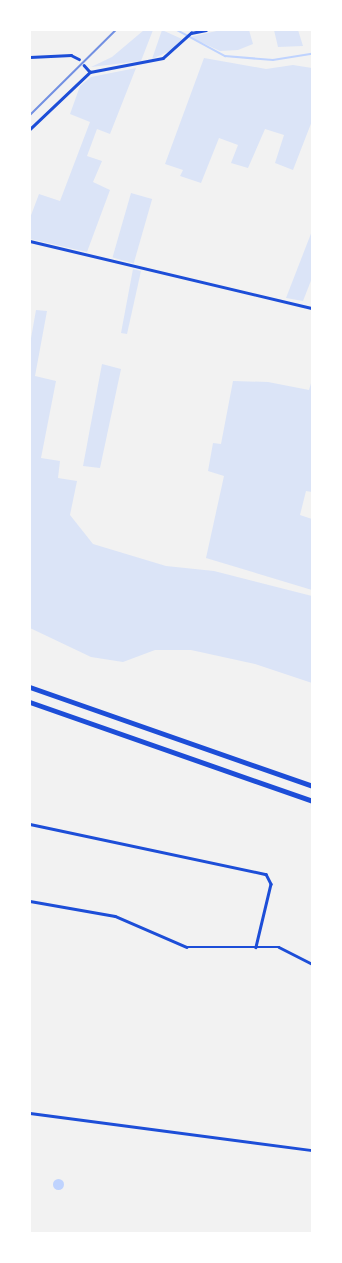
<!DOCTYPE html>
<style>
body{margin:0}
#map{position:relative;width:342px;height:1263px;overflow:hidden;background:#f2f2f2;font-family:"DM Sans",sans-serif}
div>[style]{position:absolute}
.green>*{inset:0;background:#dbe4f7;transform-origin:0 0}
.water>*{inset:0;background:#bfd3fe}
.round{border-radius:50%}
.stream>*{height:1.5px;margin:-0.75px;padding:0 0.75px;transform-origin:0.75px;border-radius:0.75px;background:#bfd3fe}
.minor>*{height:2.5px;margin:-1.25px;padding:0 1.25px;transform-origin:1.25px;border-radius:1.25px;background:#1d4ed8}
.motorway>*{height:4.5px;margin:-2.25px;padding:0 2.25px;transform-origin:2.25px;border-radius:2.25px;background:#1d4ed8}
.rail>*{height:1.5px;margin:-0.75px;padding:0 0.75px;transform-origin:0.75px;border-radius:0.75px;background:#7290e2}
span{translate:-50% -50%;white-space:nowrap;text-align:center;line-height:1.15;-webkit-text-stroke:4px #fff;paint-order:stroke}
.frame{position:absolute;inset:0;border:31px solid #fff;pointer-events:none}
</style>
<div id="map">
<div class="green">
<div style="clip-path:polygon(144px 30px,153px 30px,141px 61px,91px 67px,112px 57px)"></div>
<div style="clip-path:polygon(162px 30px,182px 39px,174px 49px,152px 59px)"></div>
<div style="clip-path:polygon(221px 30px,249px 30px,253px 44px,238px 50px,220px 51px,190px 37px)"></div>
<div style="clip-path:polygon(274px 30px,298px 30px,303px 46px,278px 47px)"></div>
<div style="clip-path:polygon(204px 58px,266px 69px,293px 65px,312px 68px,312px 121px,293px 170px,275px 163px,284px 135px,265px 129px,248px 168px,231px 163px,238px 145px,219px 138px,201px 183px,180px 176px,183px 170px,165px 164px)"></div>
<div style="clip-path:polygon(136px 68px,110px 134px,97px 129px,87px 156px,102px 161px,93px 182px,110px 190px,87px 252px,30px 239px,30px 218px,39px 194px,60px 201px,90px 122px,70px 114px,80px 86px,91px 77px)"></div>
<div style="left:131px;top:193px;width:22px;height:67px;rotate:16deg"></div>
<div style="clip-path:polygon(312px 231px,312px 278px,303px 301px,286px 298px)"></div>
<div style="clip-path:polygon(133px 269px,141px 271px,127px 334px,121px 333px)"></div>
<div style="clip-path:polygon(36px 310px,47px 311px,35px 376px,56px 381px,41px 458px,60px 461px,58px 478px,77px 481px,70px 515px,93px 544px,166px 566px,214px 571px,312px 596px,312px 683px,255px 664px,191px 650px,155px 650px,123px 662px,91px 657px,30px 628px,30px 344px)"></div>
<div style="clip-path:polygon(102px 364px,121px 369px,100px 468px,83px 466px)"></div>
<div style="clip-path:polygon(312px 380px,312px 492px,306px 491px,300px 515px,312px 519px,312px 590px,206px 558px,224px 476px,208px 471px,213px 443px,221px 444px,233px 381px,268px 382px,309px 390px)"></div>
</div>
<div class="water">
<div class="round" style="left:52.5px;top:1178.5px;width:11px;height:11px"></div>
</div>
<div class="stream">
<div style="left:177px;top:30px;width:55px;rotate:28.4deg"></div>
<div style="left:225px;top:56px;width:48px;rotate:4.8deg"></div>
<div style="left:273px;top:60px;width:39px;rotate:-9deg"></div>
</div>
<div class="minor">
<div style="left:30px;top:57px;width:41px;rotate:-2.8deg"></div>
<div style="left:71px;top:55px;width:9px;rotate:27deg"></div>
<div style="left:84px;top:65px;width:9px;rotate:49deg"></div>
<div style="left:90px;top:72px;width:74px;rotate:-10.9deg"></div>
<div style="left:163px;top:58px;width:38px;rotate:-42deg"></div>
<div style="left:191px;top:33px;width:15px;rotate:-11deg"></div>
<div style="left:30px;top:129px;width:83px;rotate:-43.5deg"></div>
<div style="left:30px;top:241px;width:290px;rotate:13.4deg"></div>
<div style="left:30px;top:824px;width:241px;rotate:12deg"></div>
<div style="left:266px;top:874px;width:11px;rotate:63deg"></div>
<div style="left:271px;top:884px;width:65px;rotate:103.4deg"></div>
<div style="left:30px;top:901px;width:86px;rotate:10deg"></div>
<div style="left:115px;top:916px;width:78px;rotate:23.3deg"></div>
<div style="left:187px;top:947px;width:92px"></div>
<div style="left:279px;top:947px;width:37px;rotate:27deg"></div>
<div style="left:30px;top:1113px;width:284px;rotate:7.5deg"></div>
</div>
<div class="motorway">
<div style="left:30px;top:687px;width:299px;rotate:19.3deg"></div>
<div style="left:30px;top:702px;width:299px;rotate:19.3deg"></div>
</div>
<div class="rail">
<div style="left:30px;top:115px;width:121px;rotate:-44.7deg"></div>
</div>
<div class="frame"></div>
</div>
